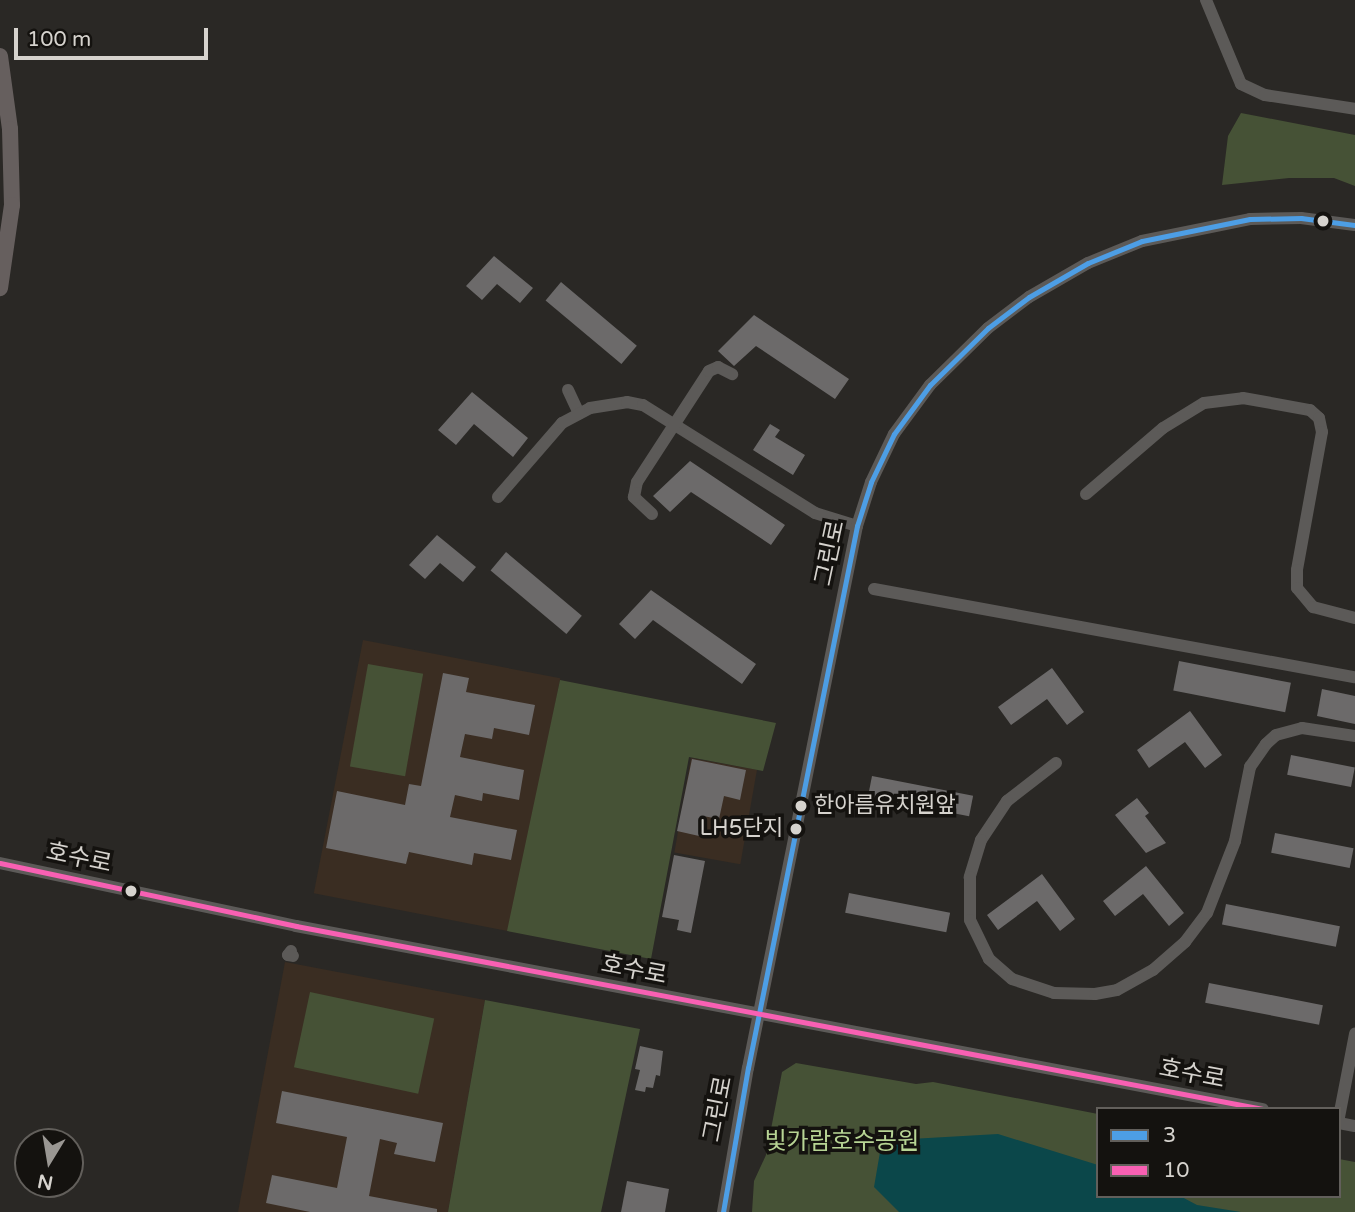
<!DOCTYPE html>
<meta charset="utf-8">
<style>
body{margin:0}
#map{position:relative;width:1355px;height:1212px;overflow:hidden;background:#2a2825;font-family:"Varela Round","Noto Sans KR",sans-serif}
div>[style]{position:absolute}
.education>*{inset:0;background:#3a2d22;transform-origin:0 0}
.green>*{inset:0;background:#465236;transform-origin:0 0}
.water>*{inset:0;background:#0b474a}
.building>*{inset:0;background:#6c6a6a;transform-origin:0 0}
.minor>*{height:12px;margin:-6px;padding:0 6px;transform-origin:6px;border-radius:6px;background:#5c5a58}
.major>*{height:16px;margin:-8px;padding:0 8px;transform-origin:8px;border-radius:8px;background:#665f5e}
.bus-1>*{height:5px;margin:-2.5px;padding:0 2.5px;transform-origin:2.5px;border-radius:2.5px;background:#4d9ee5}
.bus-2>*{height:5px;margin:-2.5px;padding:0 2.5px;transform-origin:2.5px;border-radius:2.5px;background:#f860b3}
.dots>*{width:19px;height:19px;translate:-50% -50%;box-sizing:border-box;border:4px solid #14120f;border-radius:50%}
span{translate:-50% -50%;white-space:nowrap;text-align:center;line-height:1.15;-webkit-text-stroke:7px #14120f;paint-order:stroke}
.bus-label{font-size:22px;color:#d6d3ce}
.left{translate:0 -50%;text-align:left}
.right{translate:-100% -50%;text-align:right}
.street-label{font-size:24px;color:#d6d3ce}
.park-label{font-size:24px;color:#b7d494}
.legend{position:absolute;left:1096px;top:1107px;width:245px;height:91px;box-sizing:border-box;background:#14120f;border:2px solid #625f5b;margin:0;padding:9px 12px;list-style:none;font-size:21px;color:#d6d3ce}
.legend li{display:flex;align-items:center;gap:14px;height:35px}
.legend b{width:35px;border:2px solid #625f5b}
.north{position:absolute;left:14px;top:1128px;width:70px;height:70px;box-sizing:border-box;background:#14120f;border:2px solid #625f5b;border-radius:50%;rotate:191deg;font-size:19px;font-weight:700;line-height:28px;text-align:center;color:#d6d3ce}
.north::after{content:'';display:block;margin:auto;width:24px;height:32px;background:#9a9793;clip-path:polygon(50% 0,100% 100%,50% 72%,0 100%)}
.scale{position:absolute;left:14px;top:28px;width:194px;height:32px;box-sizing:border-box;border:4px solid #d6d3ce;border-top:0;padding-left:9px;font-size:21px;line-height:24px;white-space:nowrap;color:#d6d3ce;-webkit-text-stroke:5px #14120f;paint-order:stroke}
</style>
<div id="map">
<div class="education">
<div style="left:363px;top:640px;width:201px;height:258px;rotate:11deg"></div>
<div style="left:691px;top:758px;width:67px;height:96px;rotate:10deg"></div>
<div style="clip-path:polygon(285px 962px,485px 1000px,448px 1212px,238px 1212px)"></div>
</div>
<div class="green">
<div style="clip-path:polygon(1241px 113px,1355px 135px,1355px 186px,1334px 178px,1289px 178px,1222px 185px,1228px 136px)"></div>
<div style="left:368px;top:664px;width:56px;height:104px;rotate:10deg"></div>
<div style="clip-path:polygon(560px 680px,776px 723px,763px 771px,689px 757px,651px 959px,507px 931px)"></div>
<div style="left:310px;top:992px;width:127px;height:77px;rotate:12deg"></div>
<div style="clip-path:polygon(485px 1000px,640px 1029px,601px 1212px,448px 1212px)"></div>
<div style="clip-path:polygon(796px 1063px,916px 1084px,933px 1082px,1098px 1114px,1098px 1196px,1339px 1196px,1339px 1159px,1355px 1162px,1355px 1212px,752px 1212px,754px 1181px,766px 1155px,782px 1072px)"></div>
</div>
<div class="water">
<div style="clip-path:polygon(998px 1134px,1098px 1165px,1098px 1196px,1180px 1196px,1197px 1205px,1241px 1212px,899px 1212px,874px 1187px,880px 1152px,893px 1140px)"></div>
</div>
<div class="building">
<div style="clip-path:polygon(494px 256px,533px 288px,520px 303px,497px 284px,482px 300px,466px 286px)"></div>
<div style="left:561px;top:282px;width:99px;height:24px;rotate:40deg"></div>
<div style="clip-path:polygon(754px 315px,849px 379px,835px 399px,756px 346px,734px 366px,718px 351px)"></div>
<div style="clip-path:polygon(472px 392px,528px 438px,513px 457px,474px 424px,456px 445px,438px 430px)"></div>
<div style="clip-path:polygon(770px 424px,780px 430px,775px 437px,805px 455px,793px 475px,753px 450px)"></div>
<div style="clip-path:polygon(690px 461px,785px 525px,771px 545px,691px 492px,670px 512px,653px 496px)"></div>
<div style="clip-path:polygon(437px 535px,476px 567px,463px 582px,440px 563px,425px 579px,409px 565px)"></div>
<div style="left:506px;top:552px;width:99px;height:24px;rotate:40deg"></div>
<div style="clip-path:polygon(651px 590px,756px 664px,742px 684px,653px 620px,635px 639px,619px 624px)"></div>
<div style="left:1179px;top:661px;width:114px;height:30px;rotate:11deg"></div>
<div style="clip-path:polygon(1052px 668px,1084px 712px,1067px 725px,1047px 699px,1011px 725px,998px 707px)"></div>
<div style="clip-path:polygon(443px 673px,469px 678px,466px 692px,535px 705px,529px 735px,494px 728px,492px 739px,465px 734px,460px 757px,524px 770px,519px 800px,483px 793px,482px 801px,455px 795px,450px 817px,517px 830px,511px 860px,474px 853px,472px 865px,409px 852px,406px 864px,326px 848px,337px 791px,405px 805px,409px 784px,421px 786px)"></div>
<div style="clip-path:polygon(1322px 689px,1355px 696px,1355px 724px,1317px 716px)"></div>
<div style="clip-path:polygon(1190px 711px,1222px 755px,1205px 768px,1185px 742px,1149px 768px,1137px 750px)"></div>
<div style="left:1291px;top:755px;width:65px;height:20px;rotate:11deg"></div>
<div style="clip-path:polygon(692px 759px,746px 770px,740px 800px,724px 796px,719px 819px,703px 816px,699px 836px,677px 831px)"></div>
<div style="left:872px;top:776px;width:103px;height:21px;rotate:11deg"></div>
<div style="clip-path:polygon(1137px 798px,1149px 813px,1145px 816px,1166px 843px,1146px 853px,1115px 815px)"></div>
<div style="left:1275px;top:833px;width:80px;height:20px;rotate:11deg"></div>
<div style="clip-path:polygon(674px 855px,705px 861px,691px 933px,677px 930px,679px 920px,662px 917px)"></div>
<div style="clip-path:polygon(1146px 866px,1184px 913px,1169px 926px,1143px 894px,1115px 916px,1103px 901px)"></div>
<div style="clip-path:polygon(1042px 874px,1075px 919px,1060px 931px,1037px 901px,998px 930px,987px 915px)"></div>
<div style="left:849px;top:893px;width:103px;height:20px;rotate:11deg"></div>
<div style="left:1226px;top:904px;width:116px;height:21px;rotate:11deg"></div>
<div style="left:1209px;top:983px;width:116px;height:20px;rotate:11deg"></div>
<div style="clip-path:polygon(640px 1046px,663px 1051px,660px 1076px,656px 1075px,653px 1088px,646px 1087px,645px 1092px,635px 1090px,640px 1070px,635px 1069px)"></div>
<div style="clip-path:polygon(282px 1091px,443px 1123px,435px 1162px,394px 1154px,397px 1143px,380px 1139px,369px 1196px,437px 1209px,437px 1212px,310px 1212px,266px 1203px,272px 1175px,337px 1188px,347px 1137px,276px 1123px)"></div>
<div style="clip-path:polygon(627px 1181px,669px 1189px,665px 1212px,621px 1212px)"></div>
</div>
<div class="minor">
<div style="left:1206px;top:0;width:91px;rotate:67.4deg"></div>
<div style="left:1241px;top:84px;width:26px;rotate:25deg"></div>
<div style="left:1265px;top:95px;width:91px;rotate:8.8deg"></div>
<div style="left:568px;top:390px;width:26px;rotate:65deg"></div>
<div style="left:1086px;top:494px;width:101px;rotate:-40.6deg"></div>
<div style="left:1163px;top:428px;width:48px;rotate:-31.4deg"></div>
<div style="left:1204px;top:403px;width:39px;rotate:-7deg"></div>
<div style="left:1243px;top:398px;width:68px;rotate:10.2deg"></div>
<div style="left:1310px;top:410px;width:12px;rotate:42deg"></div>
<div style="left:1319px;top:418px;width:14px;rotate:78deg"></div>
<div style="left:1322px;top:432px;width:140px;rotate:100.3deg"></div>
<div style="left:1297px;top:570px;width:18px;rotate:90deg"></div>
<div style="left:1297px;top:588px;width:25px;rotate:50deg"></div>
<div style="left:1313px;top:607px;width:43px;rotate:14.7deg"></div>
<div style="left:498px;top:497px;width:98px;rotate:-49.1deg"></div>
<div style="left:562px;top:423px;width:32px;rotate:-28deg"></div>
<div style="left:590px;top:408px;width:37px;rotate:-9deg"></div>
<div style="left:627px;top:402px;width:16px;rotate:11deg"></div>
<div style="left:643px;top:405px;width:203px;rotate:32.1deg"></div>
<div style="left:815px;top:513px;width:44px;rotate:17.2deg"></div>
<div style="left:652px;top:514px;width:25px;rotate:-137deg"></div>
<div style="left:634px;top:497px;width:15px;rotate:-79deg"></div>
<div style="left:637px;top:482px;width:132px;rotate:-57deg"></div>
<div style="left:709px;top:371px;width:10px;rotate:-24deg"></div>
<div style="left:718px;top:367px;width:16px;rotate:27deg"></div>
<div style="left:874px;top:589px;width:489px;rotate:10.4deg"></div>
<div style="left:1056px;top:763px;width:62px;rotate:142.2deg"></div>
<div style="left:1007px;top:801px;width:47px;rotate:123.7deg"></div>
<div style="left:981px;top:840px;width:39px;rotate:107deg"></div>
<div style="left:970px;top:877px;width:43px;rotate:90deg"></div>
<div style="left:970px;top:920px;width:43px;rotate:64deg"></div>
<div style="left:989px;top:959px;width:30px;rotate:41deg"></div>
<div style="left:1012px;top:979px;width:44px;rotate:18.4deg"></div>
<div style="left:1054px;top:993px;width:41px;rotate:1.4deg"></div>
<div style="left:1095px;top:994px;width:22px;rotate:-10deg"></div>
<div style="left:1117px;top:990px;width:41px;rotate:-29.1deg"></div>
<div style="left:1153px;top:970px;width:43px;rotate:-41.2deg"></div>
<div style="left:1185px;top:942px;width:36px;rotate:-53deg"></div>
<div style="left:1207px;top:913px;width:77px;rotate:-68.7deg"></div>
<div style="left:1235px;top:841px;width:76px;rotate:-78.5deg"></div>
<div style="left:1250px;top:767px;width:28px;rotate:-55deg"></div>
<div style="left:1266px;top:744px;width:13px;rotate:-42deg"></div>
<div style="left:1276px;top:735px;width:27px;rotate:-15deg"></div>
<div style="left:1302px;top:728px;width:54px;rotate:8.6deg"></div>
<div style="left:0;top:863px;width:303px;rotate:12deg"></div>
<div style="left:296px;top:926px;width:984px;rotate:10.72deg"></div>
<div style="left:291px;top:951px;width:5px;rotate:127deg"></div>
<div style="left:288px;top:955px;width:5px;rotate:11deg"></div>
<div style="left:1339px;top:1117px;width:85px;rotate:-79.1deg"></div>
<div style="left:1339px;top:1123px;width:16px;rotate:11deg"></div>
<div style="left:723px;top:1212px;width:146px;rotate:-80.2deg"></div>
<div style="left:748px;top:1068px;width:553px;rotate:-78.63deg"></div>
<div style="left:857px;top:526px;width:46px;rotate:-72.3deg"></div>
<div style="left:871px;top:482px;width:53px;rotate:-64.4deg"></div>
<div style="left:894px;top:434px;width:61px;rotate:-53.7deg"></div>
<div style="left:930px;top:385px;width:81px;rotate:-44.5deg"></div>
<div style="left:988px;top:328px;width:51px;rotate:-37.1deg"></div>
<div style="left:1029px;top:297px;width:68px;rotate:-30deg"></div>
<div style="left:1088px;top:263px;width:58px;rotate:-22.2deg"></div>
<div style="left:1142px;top:241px;width:110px;rotate:-11.5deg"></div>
<div style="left:1250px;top:219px;width:51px;rotate:-1.1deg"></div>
<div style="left:1301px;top:218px;width:54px;rotate:7.4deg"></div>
</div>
<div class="major">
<div style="left:0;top:56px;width:74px;rotate:82.2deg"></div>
<div style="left:10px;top:129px;width:76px;rotate:88.5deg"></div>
<div style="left:12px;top:205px;width:84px;rotate:98.2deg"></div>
</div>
<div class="bus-1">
<div style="left:723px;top:1212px;width:146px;rotate:-80.2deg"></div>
<div style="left:748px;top:1068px;width:553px;rotate:-78.63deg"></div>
<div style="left:857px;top:526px;width:46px;rotate:-72.3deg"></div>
<div style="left:871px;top:482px;width:53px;rotate:-64.4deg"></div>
<div style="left:894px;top:434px;width:61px;rotate:-53.7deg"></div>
<div style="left:930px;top:385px;width:81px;rotate:-44.5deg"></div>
<div style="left:988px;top:328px;width:51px;rotate:-37.1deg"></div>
<div style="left:1029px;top:297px;width:68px;rotate:-30deg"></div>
<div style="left:1088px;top:263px;width:58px;rotate:-22.2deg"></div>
<div style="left:1142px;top:241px;width:110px;rotate:-11.5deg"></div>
<div style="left:1250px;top:219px;width:51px;rotate:-1.1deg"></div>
<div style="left:1301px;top:218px;width:54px;rotate:7.4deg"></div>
</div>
<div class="bus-2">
<div style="left:0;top:863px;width:303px;rotate:12deg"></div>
<div style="left:296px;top:926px;width:984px;rotate:10.72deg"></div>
</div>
<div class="dots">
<div style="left:1323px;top:221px;background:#d6d3ce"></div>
<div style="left:801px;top:806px;background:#d6d3ce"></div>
<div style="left:796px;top:829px;background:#d6d3ce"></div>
<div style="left:131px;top:891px;background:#d6d3ce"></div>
</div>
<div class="bus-label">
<span class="left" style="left:814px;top:806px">한아름유치원앞</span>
<span class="right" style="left:783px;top:829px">LH5단지</span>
</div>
<div class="street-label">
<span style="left:830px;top:553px;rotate:-78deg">그린로</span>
<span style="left:79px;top:858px;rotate:12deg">호수로</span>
<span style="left:634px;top:970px;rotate:11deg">호수로</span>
<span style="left:1192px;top:1074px;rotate:11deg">호수로</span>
<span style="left:718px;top:1109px;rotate:-79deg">그린로</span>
</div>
<div class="park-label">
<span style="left:842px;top:1142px">빛가람호수공원</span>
</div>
<ul class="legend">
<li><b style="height:9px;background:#4d9ee5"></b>3</li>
<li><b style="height:9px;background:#f860b3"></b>10</li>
</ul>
<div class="north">N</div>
<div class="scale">100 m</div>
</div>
